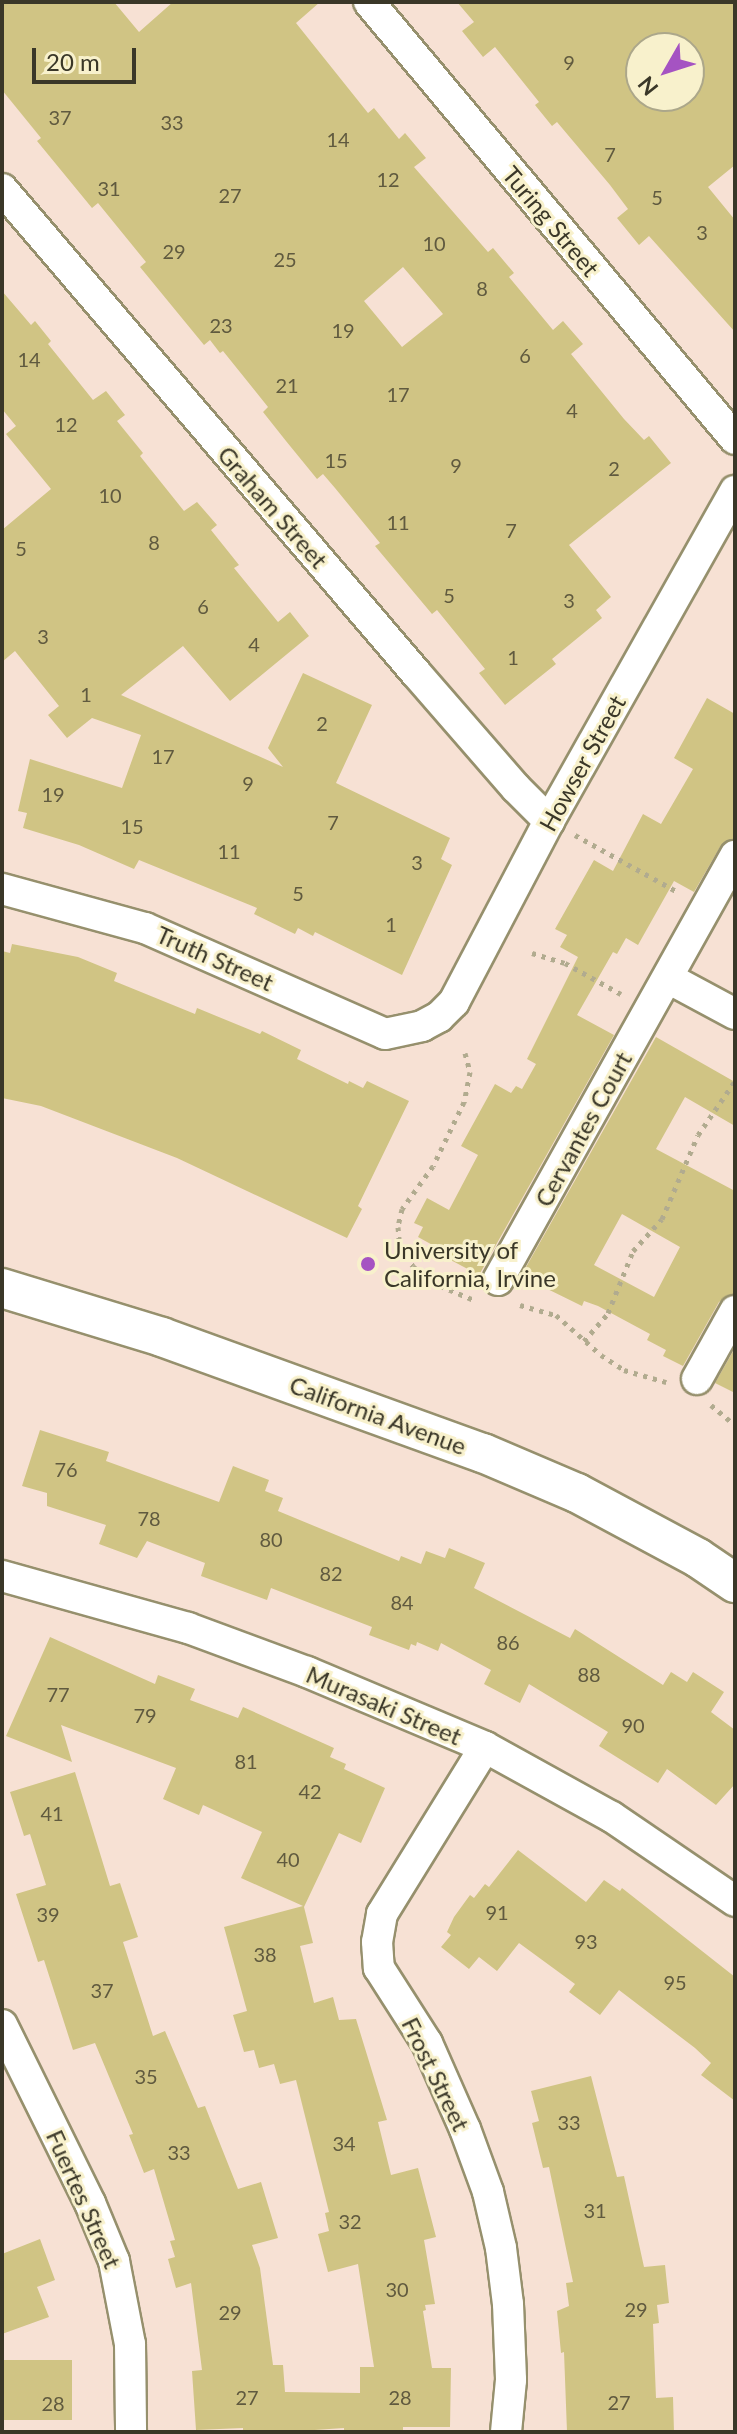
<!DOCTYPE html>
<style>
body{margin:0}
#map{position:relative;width:737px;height:2434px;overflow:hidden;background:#f8f1cc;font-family:Lato,sans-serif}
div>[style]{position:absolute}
.education>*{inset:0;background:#f7e1d4}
.building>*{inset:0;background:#d0c484;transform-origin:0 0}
.path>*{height:5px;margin-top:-2.5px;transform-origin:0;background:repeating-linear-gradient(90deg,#b1ab8f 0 4px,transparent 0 10px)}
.roads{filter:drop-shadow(2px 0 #96906d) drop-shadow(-2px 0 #96906d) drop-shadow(0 2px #96906d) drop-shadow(0 -2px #96906d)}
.minor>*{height:30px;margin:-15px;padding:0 15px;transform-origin:15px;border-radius:15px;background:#fff}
.tertiary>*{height:38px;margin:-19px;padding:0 19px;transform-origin:19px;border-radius:19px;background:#fff}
.dots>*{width:22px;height:22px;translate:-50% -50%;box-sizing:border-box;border:4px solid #f8f1cc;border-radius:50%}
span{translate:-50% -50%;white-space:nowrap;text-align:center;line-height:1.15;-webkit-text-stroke:6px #f8f1cc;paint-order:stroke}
.number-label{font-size:20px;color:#605a3f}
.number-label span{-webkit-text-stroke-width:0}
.street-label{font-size:24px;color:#3a3728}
.poi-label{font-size:24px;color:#3a3728}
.left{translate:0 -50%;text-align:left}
.frame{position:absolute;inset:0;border:4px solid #3a3728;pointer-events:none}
.north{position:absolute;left:625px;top:32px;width:80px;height:80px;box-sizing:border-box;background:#f8f1cc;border:2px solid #aca78a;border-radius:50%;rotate:231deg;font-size:22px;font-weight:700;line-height:32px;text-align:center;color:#3a3728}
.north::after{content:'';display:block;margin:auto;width:28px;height:36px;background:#a553c2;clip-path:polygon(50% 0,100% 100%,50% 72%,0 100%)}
.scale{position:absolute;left:32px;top:48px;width:104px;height:36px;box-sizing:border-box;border:4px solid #3a3728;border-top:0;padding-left:10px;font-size:24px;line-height:28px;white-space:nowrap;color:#3a3728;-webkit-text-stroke:6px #f8f1cc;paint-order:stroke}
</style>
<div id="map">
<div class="education">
<div style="clip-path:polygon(evenodd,2px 2px,735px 2px,735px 2432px,2px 2432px,2px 2px,641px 48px,689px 48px,689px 96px,641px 96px,641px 48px)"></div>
</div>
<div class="building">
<div style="clip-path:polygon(evenodd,2px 2px,114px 2px,139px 32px,173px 2px,320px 2px,296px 23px,368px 113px,374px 108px,399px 139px,405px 133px,426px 158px,414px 167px,488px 252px,493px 248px,514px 273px,509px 277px,553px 330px,563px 321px,583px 344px,571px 354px,624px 419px,644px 440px,649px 436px,671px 463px,569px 545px,611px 597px,596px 610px,602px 618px,552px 659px,556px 664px,505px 705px,479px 673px,485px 669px,437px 610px,432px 614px,375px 546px,380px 543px,335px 488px,323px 474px,317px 479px,286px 441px,263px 412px,268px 407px,223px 351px,220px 353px,210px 340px,204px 345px,140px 267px,146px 262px,98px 203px,92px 208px,37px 141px,41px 138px,2px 90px,2px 2px,403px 267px,443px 314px,402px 347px,364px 301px,403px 267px)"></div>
<div style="clip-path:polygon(evenodd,457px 2px,735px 2px,735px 165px,708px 187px,735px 220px,735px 332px,649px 236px,639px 245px,617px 218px,628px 209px,610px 185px,557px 122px,552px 126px,535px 105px,539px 102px,495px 47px,483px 57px,462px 31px,474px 22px,457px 2px,641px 48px,689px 48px,689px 96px,641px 96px,641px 48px)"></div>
<div style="clip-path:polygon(2px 291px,31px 325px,35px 321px,51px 341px,48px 344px,93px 400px,106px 391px,125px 415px,117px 421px,143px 453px,140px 456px,184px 511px,197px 502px,217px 525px,211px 530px,239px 565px,234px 568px,278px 622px,290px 612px,309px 636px,230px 701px,183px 646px,121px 695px,283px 767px,268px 748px,303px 673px,372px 705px,336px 783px,450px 838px,441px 859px,452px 865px,402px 975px,315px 932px,313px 936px,298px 928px,295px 934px,254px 914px,257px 908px,139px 860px,134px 869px,79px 845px,23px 828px,27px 813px,18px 811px,30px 759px,122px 788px,141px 735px,92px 718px,67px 738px,48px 715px,59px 706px,15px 651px,2px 662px,2px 530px,51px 489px,6px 434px,16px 426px,2px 409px)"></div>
<div style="clip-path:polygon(707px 698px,735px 714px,735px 838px,720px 847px,694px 892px,674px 881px,638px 945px,626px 938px,617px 954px,613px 952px,577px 1015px,614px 1035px,479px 1275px,445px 1257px,447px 1253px,418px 1237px,423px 1227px,414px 1223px,427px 1198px,449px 1210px,478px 1155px,461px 1146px,495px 1084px,511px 1093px,516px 1086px,522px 1089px,536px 1064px,527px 1059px,578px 957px,560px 947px,567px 935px,555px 929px,594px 860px,613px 871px,643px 814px,661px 824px,693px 769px,674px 758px)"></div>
<div style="clip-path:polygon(12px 944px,78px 957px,117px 973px,114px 981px,195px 1014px,197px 1008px,260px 1034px,262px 1031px,301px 1050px,297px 1059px,348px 1084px,349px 1081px,363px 1088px,367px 1081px,409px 1101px,358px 1206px,362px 1209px,347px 1238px,177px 1158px,41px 1106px,2px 1098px,2px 951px,10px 953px)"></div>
<div style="clip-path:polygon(evenodd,656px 1037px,735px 1082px,735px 1126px,685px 1097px,656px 1149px,735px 1191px,735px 1293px,719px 1302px,683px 1366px,663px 1356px,666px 1350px,647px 1340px,650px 1334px,598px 1306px,584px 1301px,582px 1306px,521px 1276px,656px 1037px,622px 1214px,680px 1247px,654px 1297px,594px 1265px,622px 1214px)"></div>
<div style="clip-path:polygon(735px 1348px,735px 1393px,715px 1383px)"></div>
<div style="clip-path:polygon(40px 1430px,109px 1452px,106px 1461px,219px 1502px,233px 1466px,269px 1480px,265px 1491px,283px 1498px,278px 1511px,399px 1561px,401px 1556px,421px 1564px,426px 1551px,445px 1558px,449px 1548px,485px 1563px,474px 1588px,570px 1638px,575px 1629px,663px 1685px,671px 1672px,687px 1682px,693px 1672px,724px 1692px,711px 1712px,735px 1730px,735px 1784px,716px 1805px,667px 1769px,658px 1783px,599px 1746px,608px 1732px,529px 1684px,520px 1703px,484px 1684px,491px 1670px,441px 1643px,438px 1651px,417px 1642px,416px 1646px,411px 1644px,409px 1650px,369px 1635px,372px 1627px,271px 1588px,267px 1600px,201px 1576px,205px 1563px,147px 1541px,137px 1558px,99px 1544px,106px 1525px,47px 1506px,47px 1493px,22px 1486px)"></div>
<div style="clip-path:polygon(50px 1637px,155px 1684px,158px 1675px,195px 1689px,190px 1700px,238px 1718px,243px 1707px,334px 1748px,330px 1757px,346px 1764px,344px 1769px,385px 1788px,361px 1843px,339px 1833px,304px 1907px,313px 1943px,300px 1946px,314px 2003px,333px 1997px,339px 2020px,356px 2019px,387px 2120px,378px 2122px,391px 2175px,418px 2168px,436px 2237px,424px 2240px,435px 2304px,425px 2305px,426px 2310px,423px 2311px,432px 2368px,451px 2368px,450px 2427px,403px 2427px,403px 2432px,344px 2432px,344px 2428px,285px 2432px,243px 2432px,243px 2428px,196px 2430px,192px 2371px,202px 2370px,191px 2283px,176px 2288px,168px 2259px,175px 2257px,170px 2241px,175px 2240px,154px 2169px,144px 2173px,129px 2135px,133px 2134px,95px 2043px,73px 2050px,44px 1960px,38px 1962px,16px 1894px,46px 1885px,30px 1834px,24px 1836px,10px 1792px,75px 1772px,110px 1886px,120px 1883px,138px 1937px,123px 1942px,153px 2036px,165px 2031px,198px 2108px,205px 2106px,238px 2189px,261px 2182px,278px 2238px,252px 2245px,260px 2268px,273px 2365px,283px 2365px,285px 2392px,360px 2393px,360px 2367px,374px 2367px,358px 2264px,328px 2272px,318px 2234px,329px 2231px,325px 2213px,329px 2212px,296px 2080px,280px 2084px,274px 2064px,259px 2068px,254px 2050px,244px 2052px,233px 2015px,247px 2011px,224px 1927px,303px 1906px,241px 1878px,262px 1832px,203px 1805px,199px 1815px,163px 1799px,176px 1768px,61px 1725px,72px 1762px,6px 1736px)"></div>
<div style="clip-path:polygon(518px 1850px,586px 1902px,604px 1880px,620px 1891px,622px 1888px,735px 1977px,735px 2101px,701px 2075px,711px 2063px,695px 2048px,619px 1990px,600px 2015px,569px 1992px,575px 1984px,519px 1943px,497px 1971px,479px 1957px,469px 1969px,441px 1947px,451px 1935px,447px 1932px,454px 1917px,470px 1895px,474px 1898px,485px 1884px,489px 1887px)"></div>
<div style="clip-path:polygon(591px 2076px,617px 2177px,624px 2176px,644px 2267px,665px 2265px,669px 2303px,657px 2305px,659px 2323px,653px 2324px,656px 2398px,673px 2397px,674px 2432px,567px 2432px,564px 2352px,561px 2353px,557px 2311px,569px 2306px,566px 2283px,573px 2282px,549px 2167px,543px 2168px,532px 2123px,539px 2121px,531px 2091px)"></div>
<div style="clip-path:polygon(40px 2239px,55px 2280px,37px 2287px,49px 2317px,2px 2334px,2px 2254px)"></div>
<div style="left:2px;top:2360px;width:70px;height:60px"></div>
</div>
<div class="path">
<div style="left:575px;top:835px;width:118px;rotate:29deg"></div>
<div style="left:532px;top:953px;width:34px;rotate:17deg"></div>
<div style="left:565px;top:963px;width:64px;rotate:29deg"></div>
<div style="left:465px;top:1053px;width:20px;rotate:75deg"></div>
<div style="left:470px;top:1072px;width:31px;rotate:101deg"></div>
<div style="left:464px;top:1102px;width:71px;rotate:115.8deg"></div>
<div style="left:433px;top:1166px;width:53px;rotate:125.8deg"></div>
<div style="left:402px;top:1209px;width:18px;rotate:103deg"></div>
<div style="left:398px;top:1227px;width:21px;rotate:85deg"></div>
<div style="left:400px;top:1248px;width:22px;rotate:54deg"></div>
<div style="left:413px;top:1266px;width:24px;rotate:42deg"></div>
<div style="left:431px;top:1282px;width:47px;rotate:22.7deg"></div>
<div style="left:520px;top:1305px;width:37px;rotate:16deg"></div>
<div style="left:556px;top:1315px;width:60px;rotate:41.6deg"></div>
<div style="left:601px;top:1355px;width:27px;rotate:33deg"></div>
<div style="left:624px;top:1370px;width:44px;rotate:15.9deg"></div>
<div style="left:584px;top:1341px;width:37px;rotate:-49deg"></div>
<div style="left:608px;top:1313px;width:67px;rotate:-68deg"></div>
<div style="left:633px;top:1251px;width:43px;rotate:-47.8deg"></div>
<div style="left:662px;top:1219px;width:91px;rotate:-66.8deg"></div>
<div style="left:698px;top:1135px;width:65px;rotate:-55.6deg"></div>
<div style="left:711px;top:1405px;width:31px;rotate:40deg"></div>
</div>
<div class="roads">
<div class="minor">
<div style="left:369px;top:2px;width:570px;rotate:50.05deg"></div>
<div style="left:2px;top:189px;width:637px;rotate:49.46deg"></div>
<div style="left:416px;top:673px;width:152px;rotate:49deg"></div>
<div style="left:516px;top:788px;width:47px;rotate:45deg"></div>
<div style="left:2px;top:889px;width:148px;rotate:15.3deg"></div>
<div style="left:145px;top:928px;width:262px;rotate:23.8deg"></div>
<div style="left:385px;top:1034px;width:38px;rotate:-12deg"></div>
<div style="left:422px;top:1026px;width:19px;rotate:-28deg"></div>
<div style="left:439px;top:1017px;width:21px;rotate:-45deg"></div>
<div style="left:454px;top:1002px;width:204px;rotate:-62.3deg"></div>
<div style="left:549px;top:821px;width:379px;rotate:-60.6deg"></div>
<div style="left:668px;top:978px;width:76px;rotate:28.2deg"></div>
<div style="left:498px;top:1280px;width:486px;rotate:-60.8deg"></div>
<div style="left:697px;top:1379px;width:78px;rotate:-60.8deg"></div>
<div style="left:2px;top:1576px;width:193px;rotate:15.6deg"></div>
<div style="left:188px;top:1628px;width:127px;rotate:20.3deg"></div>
<div style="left:307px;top:1672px;width:193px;rotate:22.8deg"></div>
<div style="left:485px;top:1747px;width:145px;rotate:28.9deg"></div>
<div style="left:612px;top:1817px;width:149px;rotate:34.3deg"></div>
<div style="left:485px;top:1747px;width:196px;rotate:121.7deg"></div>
<div style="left:382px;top:1914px;width:28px;rotate:100deg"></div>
<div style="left:377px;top:1942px;width:26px;rotate:86deg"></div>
<div style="left:379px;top:1968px;width:89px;rotate:57.4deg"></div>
<div style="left:427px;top:2043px;width:94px;rotate:66.2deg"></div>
<div style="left:465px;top:2129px;width:67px;rotate:69.9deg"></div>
<div style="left:488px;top:2192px;width:57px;rotate:76.9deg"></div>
<div style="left:501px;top:2248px;width:56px;rotate:82.9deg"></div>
<div style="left:508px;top:2304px;width:76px;rotate:87.7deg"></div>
<div style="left:511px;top:2380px;width:52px;rotate:95.5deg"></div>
<div style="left:2px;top:2025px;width:199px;rotate:63.7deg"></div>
<div style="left:90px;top:2203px;width:63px;rotate:67.5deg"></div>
<div style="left:114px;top:2261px;width:85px;rotate:79.1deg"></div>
<div style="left:130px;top:2344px;width:88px;rotate:89.3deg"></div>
</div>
<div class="tertiary">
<div style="left:2px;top:1288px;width:167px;rotate:17deg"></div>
<div style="left:162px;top:1337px;width:341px;rotate:19.9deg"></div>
<div style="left:483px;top:1453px;width:102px;rotate:23.1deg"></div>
<div style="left:577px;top:1493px;width:137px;rotate:28.2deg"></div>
<div style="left:698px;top:1558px;width:45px;rotate:34deg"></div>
</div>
</div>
<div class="dots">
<div style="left:368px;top:1264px;background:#a553c2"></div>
</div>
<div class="number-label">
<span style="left:569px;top:62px">9</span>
<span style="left:60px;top:117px">37</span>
<span style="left:172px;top:122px">33</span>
<span style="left:338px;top:139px">14</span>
<span style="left:610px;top:154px">7</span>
<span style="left:388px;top:179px">12</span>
<span style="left:109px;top:188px">31</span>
<span style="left:230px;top:195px">27</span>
<span style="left:657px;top:197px">5</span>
<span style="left:702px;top:232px">3</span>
<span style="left:434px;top:243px">10</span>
<span style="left:174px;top:251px">29</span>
<span style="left:285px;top:259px">25</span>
<span style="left:482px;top:288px">8</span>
<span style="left:221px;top:325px">23</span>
<span style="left:343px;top:330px">19</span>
<span style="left:525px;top:355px">6</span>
<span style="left:29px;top:359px">14</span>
<span style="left:287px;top:385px">21</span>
<span style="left:398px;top:394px">17</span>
<span style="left:572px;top:410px">4</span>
<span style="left:66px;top:424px">12</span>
<span style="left:336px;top:460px">15</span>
<span style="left:456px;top:465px">9</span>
<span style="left:614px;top:468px">2</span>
<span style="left:110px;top:495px">10</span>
<span style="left:398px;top:522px">11</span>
<span style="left:511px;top:530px">7</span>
<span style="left:154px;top:542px">8</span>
<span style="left:21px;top:548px">5</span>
<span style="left:449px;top:595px">5</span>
<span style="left:569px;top:600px">3</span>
<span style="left:203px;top:606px">6</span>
<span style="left:43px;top:636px">3</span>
<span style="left:254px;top:644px">4</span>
<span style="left:513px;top:657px">1</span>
<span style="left:86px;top:694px">1</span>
<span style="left:322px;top:723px">2</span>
<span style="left:163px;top:756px">17</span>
<span style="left:248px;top:783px">9</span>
<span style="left:53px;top:794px">19</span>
<span style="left:333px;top:822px">7</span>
<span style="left:132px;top:826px">15</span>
<span style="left:229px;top:851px">11</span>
<span style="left:417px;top:862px">3</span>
<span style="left:298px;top:893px">5</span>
<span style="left:391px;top:924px">1</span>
<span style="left:66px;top:1469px">76</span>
<span style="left:149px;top:1518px">78</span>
<span style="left:271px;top:1539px">80</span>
<span style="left:331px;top:1573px">82</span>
<span style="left:402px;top:1602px">84</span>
<span style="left:508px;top:1642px">86</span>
<span style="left:589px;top:1674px">88</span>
<span style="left:58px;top:1694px">77</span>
<span style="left:145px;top:1715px">79</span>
<span style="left:633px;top:1725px">90</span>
<span style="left:246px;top:1761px">81</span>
<span style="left:310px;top:1791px">42</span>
<span style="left:52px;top:1813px">41</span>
<span style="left:288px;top:1859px">40</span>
<span style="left:497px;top:1912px">91</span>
<span style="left:48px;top:1914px">39</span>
<span style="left:586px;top:1941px">93</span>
<span style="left:265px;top:1954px">38</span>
<span style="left:675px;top:1982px">95</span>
<span style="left:102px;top:1990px">37</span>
<span style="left:146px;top:2076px">35</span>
<span style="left:569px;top:2122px">33</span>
<span style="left:344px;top:2143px">34</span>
<span style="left:179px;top:2152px">33</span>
<span style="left:595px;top:2210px">31</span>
<span style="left:350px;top:2221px">32</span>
<span style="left:397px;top:2289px">30</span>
<span style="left:636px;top:2309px">29</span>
<span style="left:230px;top:2312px">29</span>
<span style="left:247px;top:2397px">27</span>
<span style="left:400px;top:2397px">28</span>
<span style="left:619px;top:2402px">27</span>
<span style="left:53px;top:2403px">28</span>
</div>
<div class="street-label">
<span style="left:551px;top:221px;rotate:50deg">Turing Street</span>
<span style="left:273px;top:507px;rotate:49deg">Graham Street</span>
<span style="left:582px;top:763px;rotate:-61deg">Howser Street</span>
<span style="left:215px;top:958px;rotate:24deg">Truth Street</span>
<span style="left:583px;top:1129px;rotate:-61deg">Cervantes Court</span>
<span style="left:378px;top:1415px;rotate:20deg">California Avenue</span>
<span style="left:384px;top:1705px;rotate:23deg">Murasaki Street</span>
<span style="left:436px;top:2074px;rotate:64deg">Frost Street</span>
<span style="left:84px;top:2199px;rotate:66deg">Fuertes Street</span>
</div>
<div class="poi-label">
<span class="left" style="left:384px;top:1264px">University of<br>California, Irvine</span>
</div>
<div class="frame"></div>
<div class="north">N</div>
<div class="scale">20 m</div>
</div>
